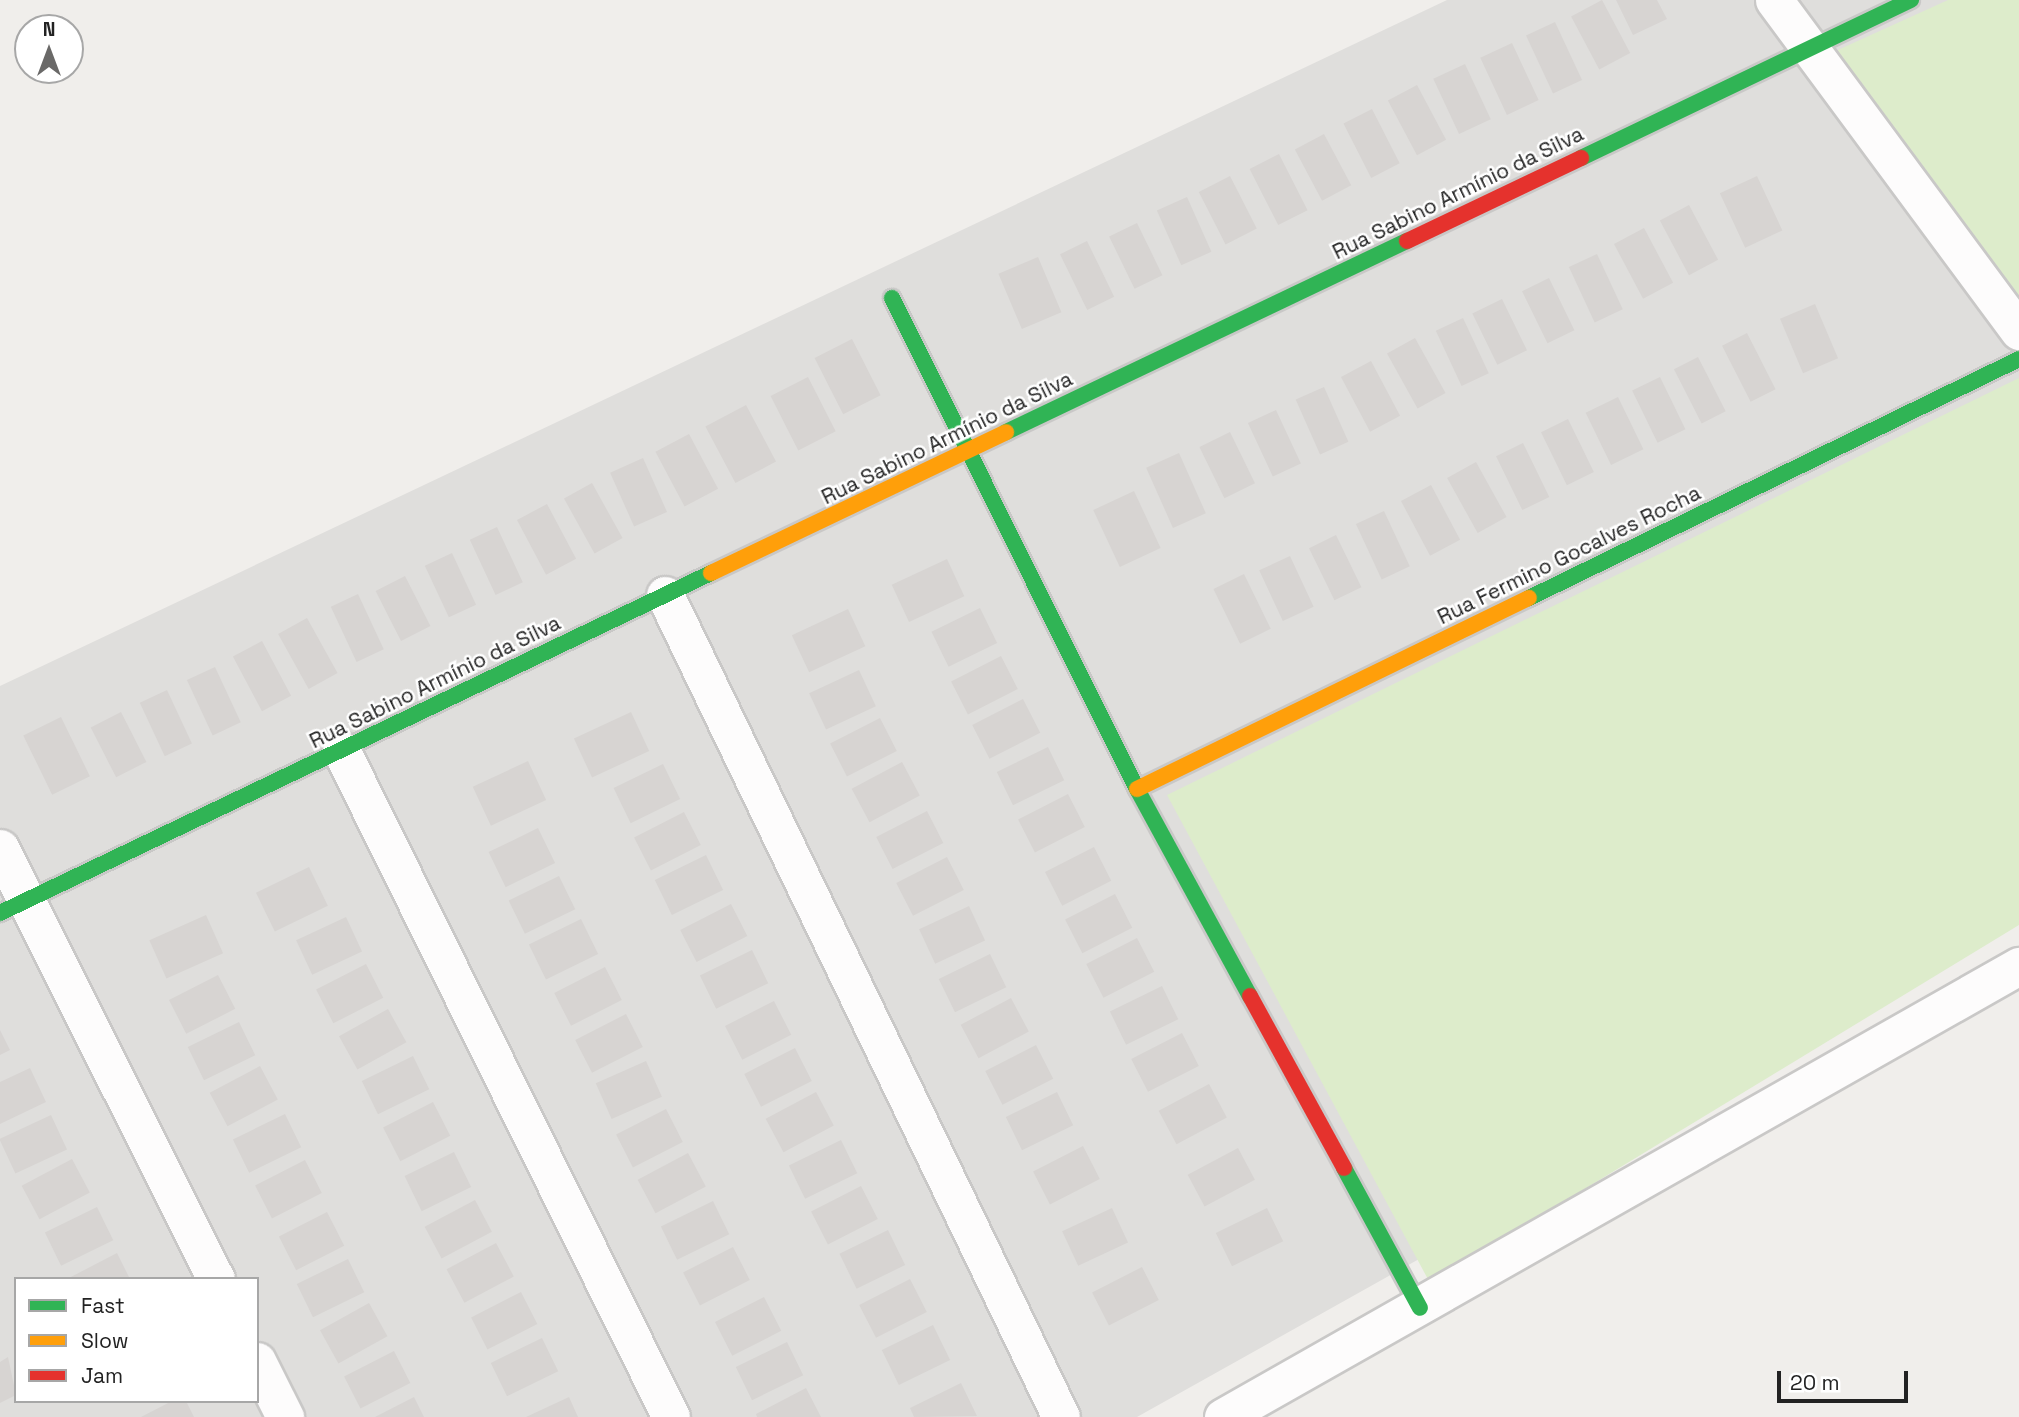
<!DOCTYPE html>
<meta charset="utf-8">
<style>
body{margin:0}
#map{position:relative;width:2019px;height:1417px;overflow:hidden;background:#f0eeeb;font-family:"Space Grotesk",sans-serif}
div>[style]{position:absolute}
.residential>*{inset:0;background:#dfdedc}
.grass>*{inset:0;background:#ddeccb}
.building>*{inset:0;background:#d7d4d2;transform-origin:0 0}
.roads{filter:drop-shadow(2px 0 #c9c8c7) drop-shadow(-2px 0 #c9c8c7) drop-shadow(0 2px #c9c8c7) drop-shadow(0 -2px #c9c8c7)}
.street>*{height:37px;margin:-18.5px;padding:0 18.5px;transform-origin:18.5px;border-radius:18.5px;background:#fdfcfc}
.fast>*{height:16px;margin:-8px;padding:0 8px;transform-origin:8px;border-radius:8px;background:#30b455}
.slow>*{height:16px;margin:-8px;padding:0 8px;transform-origin:8px;border-radius:8px;background:#ff9f0a}
.jam>*{height:16px;margin:-8px;padding:0 8px;transform-origin:8px;border-radius:8px;background:#e5322d}
span{translate:-50% -50%;white-space:nowrap;text-align:center;line-height:1.15;-webkit-text-stroke:5px #fff;paint-order:stroke}
.street-label{font-size:21px;color:#222}
.legend{position:absolute;left:14px;top:1277px;width:245px;height:126px;box-sizing:border-box;background:#fff;border:2px solid #a7a7a7;margin:0;padding:9px 12px;list-style:none;font-size:21px;color:#222}
.legend li{display:flex;align-items:center;gap:14px;height:35px}
.legend b{width:35px;border:2px solid #a7a7a7}
.north{position:absolute;left:14px;top:14px;width:70px;height:70px;box-sizing:border-box;background:#fff;border:2px solid #a7a7a7;border-radius:50%;rotate:0deg;font-size:19px;font-weight:700;line-height:28px;text-align:center;color:#222}
.north::after{content:'';display:block;margin:auto;width:24px;height:32px;background:#6a6968;clip-path:polygon(50% 0,100% 100%,50% 72%,0 100%)}
.scale{position:absolute;left:1777px;top:1371px;width:131px;height:32px;box-sizing:border-box;border:4px solid #222;border-top:0;padding-left:9px;font-size:21px;line-height:24px;white-space:nowrap;color:#222;-webkit-text-stroke:5px #fff;paint-order:stroke}
</style>
<div id="map">
<div class="residential">
<div style="clip-path:polygon(evenodd,1447px 0,2019px 0,2019px 923px,1137px 1417px,0 1417px,0 686px,1447px 0,16px 1279px,257px 1279px,257px 1401px,16px 1401px,16px 1279px)"></div>
</div>
<div class="grass">
<div style="clip-path:polygon(1948px 0,2019px 0,2019px 308px,1829px 54px)"></div>
<div style="clip-path:polygon(2019px 378px,2019px 925px,1430px 1283px,1167px 795px)"></div>
</div>
<div class="building">
<div style="left:1602px;top:0;width:60px;height:35px;rotate:62deg"></div>
<div style="clip-path:polygon(1616px 0,1657px 0,1667px 19px,1633px 35px)"></div>
<div style="left:1555px;top:22px;width:64px;height:32px;rotate:65deg"></div>
<div style="left:1512px;top:43px;width:63px;height:35px;rotate:65deg"></div>
<div style="left:1465px;top:64px;width:61px;height:35px;rotate:65deg"></div>
<div style="left:1417px;top:85px;width:62px;height:33px;rotate:62deg"></div>
<div style="left:1372px;top:109px;width:61px;height:32px;rotate:63deg"></div>
<div style="left:1324px;top:134px;width:58px;height:33px;rotate:62deg"></div>
<div style="left:1279px;top:154px;width:63px;height:33px;rotate:63deg"></div>
<div style="left:1230px;top:176px;width:59px;height:35px;rotate:63deg"></div>
<div style="left:1757px;top:176px;width:60px;height:41px;rotate:65deg"></div>
<div style="left:1187px;top:197px;width:60px;height:33px;rotate:66deg"></div>
<div style="left:1689px;top:205px;width:62px;height:33px;rotate:62deg"></div>
<div style="left:1137px;top:223px;width:58px;height:31px;rotate:64deg"></div>
<div style="left:1644px;top:228px;width:62px;height:34px;rotate:62deg"></div>
<div style="left:1087px;top:241px;width:62px;height:30px;rotate:64deg"></div>
<div style="left:1597px;top:254px;width:61px;height:31px;rotate:65deg"></div>
<div style="left:1038px;top:257px;width:60px;height:43px;rotate:67deg"></div>
<div style="left:1549px;top:278px;width:58px;height:30px;rotate:64deg"></div>
<div style="left:1502px;top:299px;width:57px;height:33px;rotate:64deg"></div>
<div style="left:1815px;top:304px;width:59px;height:38px;rotate:67deg"></div>
<div style="left:1463px;top:318px;width:61px;height:30px;rotate:65deg"></div>
<div style="left:1747px;top:333px;width:63px;height:28px;rotate:63deg"></div>
<div style="left:1415px;top:338px;width:63px;height:32px;rotate:61deg"></div>
<div style="left:852px;top:339px;width:63px;height:42px;rotate:63deg"></div>
<div style="left:1698px;top:357px;width:61px;height:27px;rotate:63deg"></div>
<div style="left:1371px;top:361px;width:62px;height:34px;rotate:62deg"></div>
<div style="left:808px;top:377px;width:61px;height:42px;rotate:63deg"></div>
<div style="left:1660px;top:377px;width:58px;height:31px;rotate:64deg"></div>
<div style="left:1324px;top:387px;width:60px;height:31px;rotate:66deg"></div>
<div style="left:1618px;top:397px;width:58px;height:36px;rotate:64deg"></div>
<div style="left:746px;top:405px;width:64px;height:46px;rotate:62deg"></div>
<div style="left:1276px;top:410px;width:59px;height:31px;rotate:65deg"></div>
<div style="left:1568px;top:419px;width:59px;height:30px;rotate:64deg"></div>
<div style="left:1230px;top:432px;width:57px;height:34px;rotate:64deg"></div>
<div style="left:689px;top:434px;width:62px;height:38px;rotate:62deg"></div>
<div style="left:1523px;top:443px;width:60px;height:30px;rotate:64deg"></div>
<div style="left:1179px;top:453px;width:66px;height:36px;rotate:66deg"></div>
<div style="left:643px;top:458px;width:59px;height:36px;rotate:66deg"></div>
<div style="left:1476px;top:462px;width:63px;height:33px;rotate:61deg"></div>
<div style="left:592px;top:483px;width:63px;height:32px;rotate:61deg"></div>
<div style="left:1431px;top:485px;width:62px;height:34px;rotate:62deg"></div>
<div style="left:1134px;top:491px;width:63px;height:45px;rotate:65deg"></div>
<div style="left:547px;top:504px;width:62px;height:34px;rotate:62deg"></div>
<div style="left:1384px;top:511px;width:61px;height:31px;rotate:65deg"></div>
<div style="left:497px;top:527px;width:61px;height:30px;rotate:65deg"></div>
<div style="left:1336px;top:535px;width:58px;height:30px;rotate:64deg"></div>
<div style="left:452px;top:553px;width:57px;height:30px;rotate:65deg"></div>
<div style="left:1290px;top:556px;width:56px;height:34px;rotate:65deg"></div>
<div style="left:947px;top:559px;width:41px;height:61px;rotate:65deg"></div>
<div style="left:1244px;top:574px;width:61px;height:34px;rotate:64deg"></div>
<div style="left:405px;top:576px;width:56px;height:33px;rotate:63deg"></div>
<div style="left:358px;top:594px;width:61px;height:30px;rotate:65deg"></div>
<div style="left:980px;top:608px;width:39px;height:54px;rotate:64deg"></div>
<div style="left:848px;top:609px;width:41px;height:62px;rotate:65deg"></div>
<div style="left:307px;top:618px;width:63px;height:33px;rotate:61deg"></div>
<div style="left:262px;top:641px;width:62px;height:33px;rotate:62deg"></div>
<div style="left:1001px;top:656px;width:37px;height:56px;rotate:63deg"></div>
<div style="left:215px;top:667px;width:61px;height:31px;rotate:65deg"></div>
<div style="left:859px;top:670px;width:40px;height:55px;rotate:65deg"></div>
<div style="left:167px;top:690px;width:59px;height:30px;rotate:65deg"></div>
<div style="left:1023px;top:699px;width:38px;height:57px;rotate:63deg"></div>
<div style="left:121px;top:712px;width:56px;height:34px;rotate:63deg"></div>
<div style="left:631px;top:712px;width:43px;height:63px;rotate:65deg"></div>
<div style="left:61px;top:717px;width:66px;height:42px;rotate:64deg"></div>
<div style="left:880px;top:718px;width:37px;height:56px;rotate:63deg"></div>
<div style="left:1048px;top:747px;width:37px;height:57px;rotate:64deg"></div>
<div style="left:528px;top:761px;width:43px;height:61px;rotate:65deg"></div>
<div style="left:902px;top:762px;width:38px;height:57px;rotate:62deg"></div>
<div style="left:663px;top:764px;width:39px;height:55px;rotate:64deg"></div>
<div style="left:1068px;top:794px;width:37px;height:56px;rotate:63deg"></div>
<div style="left:927px;top:811px;width:36px;height:57px;rotate:63deg"></div>
<div style="left:684px;top:812px;width:37px;height:56px;rotate:63deg"></div>
<div style="left:538px;top:828px;width:39px;height:55px;rotate:64deg"></div>
<div style="left:1094px;top:847px;width:38px;height:55px;rotate:63deg"></div>
<div style="left:706px;top:855px;width:39px;height:57px;rotate:64deg"></div>
<div style="left:947px;top:857px;width:37px;height:57px;rotate:63deg"></div>
<div style="left:309px;top:867px;width:43px;height:59px;rotate:64deg"></div>
<div style="left:559px;top:876px;width:37px;height:56px;rotate:64deg"></div>
<div style="left:1115px;top:894px;width:38px;height:56px;rotate:63deg"></div>
<div style="left:731px;top:904px;width:36px;height:57px;rotate:63deg"></div>
<div style="left:969px;top:906px;width:38px;height:55px;rotate:65deg"></div>
<div style="left:206px;top:915px;width:42px;height:62px;rotate:66deg"></div>
<div style="left:346px;top:917px;width:38px;height:55px;rotate:65deg"></div>
<div style="left:581px;top:919px;width:39px;height:58px;rotate:64deg"></div>
<div style="left:1137px;top:938px;width:38px;height:57px;rotate:63deg"></div>
<div style="left:752px;top:950px;width:37px;height:58px;rotate:64deg"></div>
<div style="left:990px;top:954px;width:37px;height:57px;rotate:64deg"></div>
<div style="left:366px;top:964px;width:38px;height:56px;rotate:63deg"></div>
<div style="left:605px;top:967px;width:37px;height:57px;rotate:63deg"></div>
<div style="left:218px;top:975px;width:38px;height:55px;rotate:63deg"></div>
<div style="left:1162px;top:986px;width:37px;height:58px;rotate:64deg"></div>
<div style="left:1011px;top:998px;width:38px;height:57px;rotate:62deg"></div>
<div style="left:774px;top:1001px;width:38px;height:55px;rotate:63deg"></div>
<div style="left:388px;top:1009px;width:38px;height:56px;rotate:61deg"></div>
<div style="left:626px;top:1014px;width:37px;height:57px;rotate:63deg"></div>
<div style="left:239px;top:1022px;width:37px;height:57px;rotate:64deg"></div>
<div style="clip-path:polygon(0 1030px,10px 1050px,0 1055px)"></div>
<div style="left:1182px;top:1033px;width:37px;height:57px;rotate:63deg"></div>
<div style="left:1036px;top:1045px;width:38px;height:57px;rotate:63deg"></div>
<div style="left:795px;top:1048px;width:37px;height:57px;rotate:63deg"></div>
<div style="left:413px;top:1056px;width:37px;height:57px;rotate:64deg"></div>
<div style="left:646px;top:1061px;width:39px;height:55px;rotate:66deg"></div>
<div style="left:260px;top:1066px;width:38px;height:57px;rotate:62deg"></div>
<div style="clip-path:polygon(30px 1068px,46px 1102px,0 1124px,0 1082px)"></div>
<div style="left:1209px;top:1084px;width:38px;height:57px;rotate:62deg"></div>
<div style="left:816px;top:1092px;width:38px;height:57px;rotate:62deg"></div>
<div style="left:1057px;top:1092px;width:37px;height:57px;rotate:64deg"></div>
<div style="left:433px;top:1102px;width:38px;height:56px;rotate:63deg"></div>
<div style="left:666px;top:1109px;width:37px;height:56px;rotate:63deg"></div>
<div style="left:285px;top:1114px;width:37px;height:58px;rotate:64deg"></div>
<div style="left:51px;top:1115px;width:38px;height:57px;rotate:65deg"></div>
<div style="left:841px;top:1140px;width:37px;height:58px;rotate:64deg"></div>
<div style="left:1083px;top:1146px;width:37px;height:56px;rotate:63deg"></div>
<div style="left:1238px;top:1148px;width:36px;height:57px;rotate:62deg"></div>
<div style="left:454px;top:1152px;width:39px;height:55px;rotate:64deg"></div>
<div style="left:688px;top:1153px;width:38px;height:57px;rotate:62deg"></div>
<div style="left:72px;top:1159px;width:38px;height:57px;rotate:62deg"></div>
<div style="left:305px;top:1160px;width:37px;height:56px;rotate:63deg"></div>
<div style="left:861px;top:1186px;width:37px;height:56px;rotate:63deg"></div>
<div style="left:475px;top:1200px;width:36px;height:57px;rotate:62deg"></div>
<div style="left:713px;top:1201px;width:37px;height:58px;rotate:64deg"></div>
<div style="left:97px;top:1207px;width:37px;height:58px;rotate:64deg"></div>
<div style="left:1112px;top:1208px;width:38px;height:55px;rotate:65deg"></div>
<div style="left:1267px;top:1208px;width:37px;height:57px;rotate:64deg"></div>
<div style="left:327px;top:1212px;width:38px;height:54px;rotate:63deg"></div>
<div style="left:888px;top:1230px;width:39px;height:54px;rotate:64deg"></div>
<div style="left:496px;top:1243px;width:38px;height:56px;rotate:62deg"></div>
<div style="left:733px;top:1247px;width:37px;height:56px;rotate:63deg"></div>
<div style="clip-path:polygon(117px 1253px,130px 1279px,67px 1279px)"></div>
<div style="left:348px;top:1259px;width:37px;height:57px;rotate:64deg"></div>
<div style="left:1142px;top:1267px;width:37px;height:56px;rotate:63deg"></div>
<div style="left:910px;top:1279px;width:37px;height:57px;rotate:63deg"></div>
<div style="left:521px;top:1292px;width:36px;height:56px;rotate:63deg"></div>
<div style="left:764px;top:1297px;width:38px;height:55px;rotate:63deg"></div>
<div style="left:369px;top:1303px;width:38px;height:56px;rotate:61deg"></div>
<div style="left:933px;top:1325px;width:39px;height:57px;rotate:64deg"></div>
<div style="left:542px;top:1338px;width:37px;height:57px;rotate:64deg"></div>
<div style="left:787px;top:1342px;width:37px;height:57px;rotate:64deg"></div>
<div style="left:394px;top:1351px;width:36px;height:56px;rotate:63deg"></div>
<div style="clip-path:polygon(8px 1357px,16px 1395px,0 1403px,0 1362px)"></div>
<div style="clip-path:polygon(961px 1383px,977px 1416px,914px 1417px,910px 1408px)"></div>
<div style="clip-path:polygon(806px 1388px,821px 1417px,757px 1417px,756px 1414px)"></div>
<div style="clip-path:polygon(414px 1397px,424px 1417px,375px 1417px)"></div>
<div style="clip-path:polygon(569px 1397px,578px 1417px,526px 1417px)"></div>
<div style="clip-path:polygon(172px 1401px,186px 1401px,194px 1417px,141px 1417px)"></div>
</div>
<div class="roads">
<div class="street">
<div style="left:1774px;top:0;width:412px;rotate:53.5deg"></div>
<div style="left:665px;top:595px;width:912px;rotate:64.28deg"></div>
<div style="left:341px;top:750px;width:744px;rotate:63.68deg"></div>
<div style="left:0;top:848px;width:482px;rotate:63.4deg"></div>
<div style="left:257px;top:1361px;width:63px;rotate:63.4deg"></div>
<div style="left:1223px;top:1417px;width:915px;rotate:-29.54deg"></div>
</div>
<div class="fast">
<div style="left:1581px;top:158px;width:366px;rotate:-25.6deg"></div>
<div style="left:892px;top:298px;width:549px;rotate:63.48deg"></div>
<div style="left:1137px;top:789px;width:236px;rotate:61.4deg"></div>
<div style="left:1006px;top:432px;width:444px;rotate:-25.5deg"></div>
<div style="left:1529px;top:598px;width:545px;rotate:-26deg"></div>
<div style="left:0;top:913px;width:788px;rotate:-25.56deg"></div>
<div style="left:1344px;top:1168px;width:159px;rotate:61.5deg"></div>
</div>
<div class="slow">
<div style="left:711px;top:573px;width:327px;rotate:-25.5deg"></div>
<div style="left:1137px;top:789px;width:436px;rotate:-26deg"></div>
</div>
<div class="jam">
<div style="left:1407px;top:241px;width:193px;rotate:-25.5deg"></div>
<div style="left:1250px;top:996px;width:196px;rotate:61.3deg"></div>
</div>
</div>
<div class="street-label">
<span style="left:1458px;top:193px;rotate:-26deg">Rua Sabino Armínio da Silva</span>
<span style="left:947px;top:438px;rotate:-26deg">Rua Sabino Armínio da Silva</span>
<span style="left:1569px;top:555px;rotate:-26deg">Rua Fermino Gocalves Rocha</span>
<span style="left:435px;top:682px;rotate:-26deg">Rua Sabino Armínio da Silva</span>
</div>
<ul class="legend">
<li><b style="height:9px;background:#30b455"></b>Fast</li>
<li><b style="height:9px;background:#ff9f0a"></b>Slow</li>
<li><b style="height:9px;background:#e5322d"></b>Jam</li>
</ul>
<div class="north">N</div>
<div class="scale">20 m</div>
</div>
